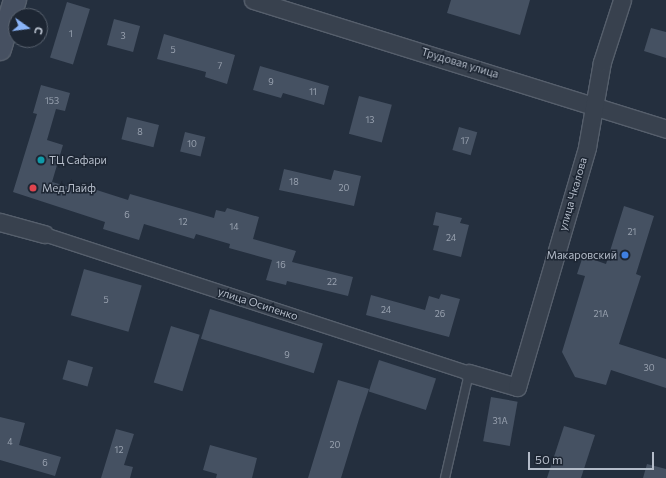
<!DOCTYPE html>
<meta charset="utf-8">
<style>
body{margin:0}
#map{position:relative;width:666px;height:478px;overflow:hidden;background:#242f3e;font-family:Commissioner,sans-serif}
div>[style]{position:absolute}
.building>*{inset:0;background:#455162;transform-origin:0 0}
.roads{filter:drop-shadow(1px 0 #565f6c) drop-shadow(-1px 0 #565f6c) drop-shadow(0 1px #565f6c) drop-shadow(0 -1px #565f6c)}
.service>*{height:8px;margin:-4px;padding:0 4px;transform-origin:4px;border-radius:4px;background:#38414e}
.pedestrian>*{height:13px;margin:-6.5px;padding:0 6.5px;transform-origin:6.5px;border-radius:6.5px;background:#38414e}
.minor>*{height:17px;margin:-8.5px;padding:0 8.5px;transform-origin:8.5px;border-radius:8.5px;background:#38414e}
.secondary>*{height:22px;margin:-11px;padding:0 11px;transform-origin:11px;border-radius:11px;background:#465061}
.dots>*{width:11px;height:11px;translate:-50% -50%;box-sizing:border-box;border:2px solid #1d2633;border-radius:50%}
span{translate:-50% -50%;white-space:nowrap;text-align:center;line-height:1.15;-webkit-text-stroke:3px #1d2633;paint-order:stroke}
.number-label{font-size:9px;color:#98a1af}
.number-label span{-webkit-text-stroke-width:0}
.street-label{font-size:11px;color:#b4bcc9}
.poi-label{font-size:11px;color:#b4bcc9}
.left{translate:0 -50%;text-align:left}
.right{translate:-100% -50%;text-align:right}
.north{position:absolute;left:8px;top:8px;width:40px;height:40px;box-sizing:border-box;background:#1d2633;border:1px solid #59626f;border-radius:50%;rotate:104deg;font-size:11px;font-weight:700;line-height:16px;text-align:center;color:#b4bcc9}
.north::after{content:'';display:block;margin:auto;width:14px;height:18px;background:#8ab4f8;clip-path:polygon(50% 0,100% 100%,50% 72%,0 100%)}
.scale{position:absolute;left:528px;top:452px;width:126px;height:18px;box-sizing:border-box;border:2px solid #b4bcc9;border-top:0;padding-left:5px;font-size:12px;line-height:14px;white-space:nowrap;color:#b4bcc9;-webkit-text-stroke:3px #1d2633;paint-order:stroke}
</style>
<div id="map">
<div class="building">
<div style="clip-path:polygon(451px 0,530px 0,520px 35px,447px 13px)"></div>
<div style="left:67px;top:2px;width:24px;height:58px;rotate:17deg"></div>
<div style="left:114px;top:19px;width:27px;height:27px;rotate:15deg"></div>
<div style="clip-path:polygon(651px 28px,666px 32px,666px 58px,644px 51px)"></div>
<div style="clip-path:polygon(164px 34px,235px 55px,227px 84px,205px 77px,206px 72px,157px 59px)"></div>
<div style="clip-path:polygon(260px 66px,329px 86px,324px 105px,283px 93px,281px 98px,253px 90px)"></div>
<div style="clip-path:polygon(41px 85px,70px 93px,65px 111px,56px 109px,47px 140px,63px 145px,52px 182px,80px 190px,81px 185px,128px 200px,130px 194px,214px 218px,216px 210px,225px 212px,227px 208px,259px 217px,253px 239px,296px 251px,292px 262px,353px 277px,348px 296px,287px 281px,286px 285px,266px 280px,272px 260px,229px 248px,230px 244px,196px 234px,194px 239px,144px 224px,139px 240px,103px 229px,105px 222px,13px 192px,37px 114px,33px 113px)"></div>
<div style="left:359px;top:96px;width:34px;height:39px;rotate:15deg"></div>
<div style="left:127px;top:117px;width:33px;height:23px;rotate:14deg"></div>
<div style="left:459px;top:127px;width:19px;height:24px;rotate:16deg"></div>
<div style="left:185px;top:132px;width:21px;height:20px;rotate:14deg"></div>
<div style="clip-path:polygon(284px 169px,331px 180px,334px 170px,361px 176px,354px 206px,279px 190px)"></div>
<div style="clip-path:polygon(624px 206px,654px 216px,636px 274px,641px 276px,619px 344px,666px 359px,666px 388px,611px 370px,606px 385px,575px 377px,562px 352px,585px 276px,577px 274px,583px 256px,606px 264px)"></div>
<div style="clip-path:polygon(436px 212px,462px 218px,460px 223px,469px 225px,461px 257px,433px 250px,439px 226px,433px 225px)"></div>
<div style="left:84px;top:269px;width:60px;height:48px;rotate:16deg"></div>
<div style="clip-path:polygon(441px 294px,460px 299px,449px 337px,366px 315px,371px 295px,425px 310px,429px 296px,439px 299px)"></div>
<div style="left:210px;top:309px;width:118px;height:31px;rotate:17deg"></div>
<div style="left:171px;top:326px;width:30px;height:59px;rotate:17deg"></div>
<div style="left:68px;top:360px;width:26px;height:20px;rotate:16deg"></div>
<div style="left:379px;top:360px;width:60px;height:33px;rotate:18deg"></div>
<div style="clip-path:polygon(338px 380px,369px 389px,360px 416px,341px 478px,308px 478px)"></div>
<div style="left:491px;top:397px;width:27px;height:45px;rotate:10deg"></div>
<div style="clip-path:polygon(0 417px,25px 423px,19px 445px,61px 457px,55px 476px,0 460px)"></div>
<div style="clip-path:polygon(564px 426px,595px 435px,581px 478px,547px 478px)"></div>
<div style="clip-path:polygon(116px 429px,134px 434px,124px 465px,133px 467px,130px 478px,101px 478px)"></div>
<div style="clip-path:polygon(210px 445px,257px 458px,252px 478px,216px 478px,217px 474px,203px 470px)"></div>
<div style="clip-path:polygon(647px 464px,666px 469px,666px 478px,643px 478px)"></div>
</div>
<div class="roads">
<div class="service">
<div style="left:445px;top:478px;width:108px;rotate:-77.1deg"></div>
</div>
<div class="pedestrian">
<div style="left:44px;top:234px;width:447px;rotate:18.1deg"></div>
</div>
<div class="minor">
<div style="left:253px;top:0;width:433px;rotate:17.3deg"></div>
<div style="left:0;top:222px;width:46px;rotate:15.3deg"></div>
<div style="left:469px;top:373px;width:50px;rotate:16.3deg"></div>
<div style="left:517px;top:387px;width:250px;rotate:-73.7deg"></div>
<div style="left:587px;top:147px;width:86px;rotate:-80deg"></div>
<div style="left:602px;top:62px;width:65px;rotate:-72.1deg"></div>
</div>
<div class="secondary">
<div style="left:0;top:49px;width:51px;rotate:-73deg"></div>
</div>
</div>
<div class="dots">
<div style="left:41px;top:160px;background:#0f9aa8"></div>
<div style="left:33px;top:188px;background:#e0444e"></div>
<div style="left:625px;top:255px;background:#3f7fe0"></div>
</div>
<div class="number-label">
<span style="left:71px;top:34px">1</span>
<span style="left:123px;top:36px">3</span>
<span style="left:173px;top:50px">5</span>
<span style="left:220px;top:66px">7</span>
<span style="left:271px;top:82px">9</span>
<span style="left:313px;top:92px">11</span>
<span style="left:52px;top:101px">153</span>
<span style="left:370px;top:120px">13</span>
<span style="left:140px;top:132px">8</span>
<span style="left:465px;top:141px">17</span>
<span style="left:192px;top:144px">10</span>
<span style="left:294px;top:182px">18</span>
<span style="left:344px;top:188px">20</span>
<span style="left:127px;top:215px">6</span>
<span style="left:183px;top:222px">12</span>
<span style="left:234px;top:227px">14</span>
<span style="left:632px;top:232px">21</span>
<span style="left:451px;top:238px">24</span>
<span style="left:281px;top:265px">16</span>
<span style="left:332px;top:282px">22</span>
<span style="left:106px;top:300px">5</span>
<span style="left:386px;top:310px">24</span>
<span style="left:440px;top:314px">26</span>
<span style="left:601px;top:314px">21А</span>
<span style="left:287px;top:355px">9</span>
<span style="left:649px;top:368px">30</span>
<span style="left:500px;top:421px">31А</span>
<span style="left:10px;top:442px">4</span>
<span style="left:335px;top:445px">20</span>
<span style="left:119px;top:450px">12</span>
<span style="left:45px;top:463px">6</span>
</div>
<div class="street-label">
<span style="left:460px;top:63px;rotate:17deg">Трудовая улица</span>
<span style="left:573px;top:194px;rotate:-74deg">улица Чкалова</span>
<span style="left:258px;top:304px;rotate:18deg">улица Осипенко</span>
</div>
<div class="poi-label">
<span class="left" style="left:49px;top:160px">ТЦ Сафари</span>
<span class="left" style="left:42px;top:188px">Мед Лайф</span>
<span class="right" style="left:617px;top:255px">Макаровский</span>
</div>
<div class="north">С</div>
<div class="scale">50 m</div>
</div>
